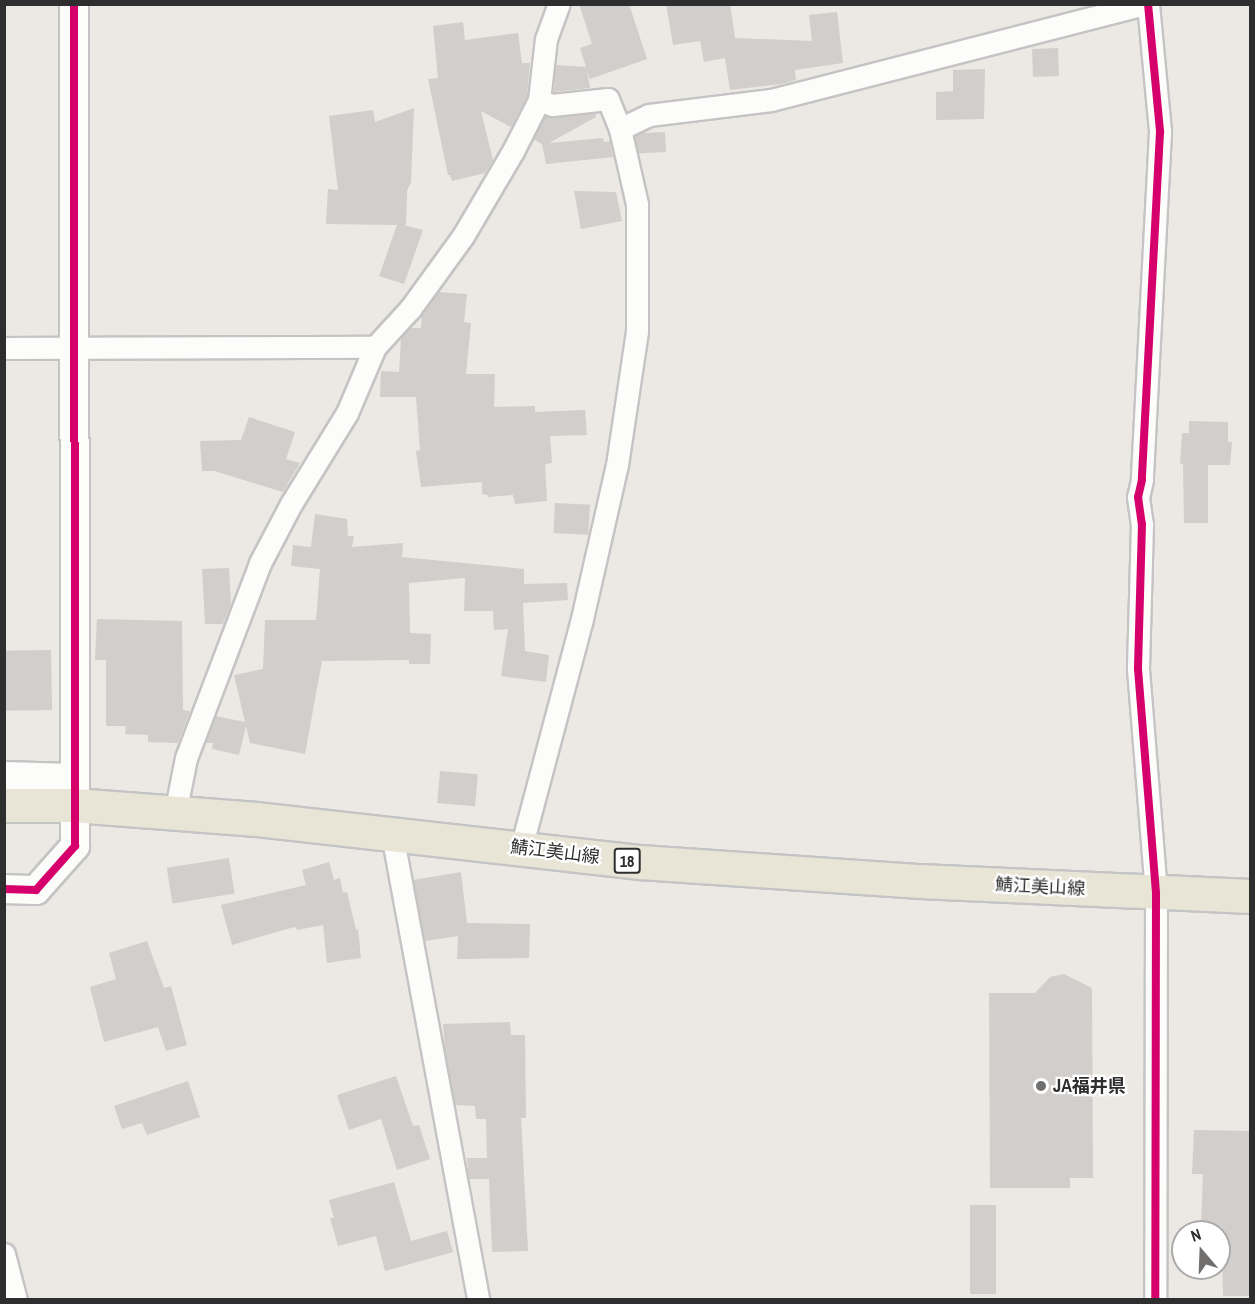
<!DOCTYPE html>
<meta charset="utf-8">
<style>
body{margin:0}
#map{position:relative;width:1255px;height:1304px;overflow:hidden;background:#ece8e4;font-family:"Archivo Narrow","Noto Sans JP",sans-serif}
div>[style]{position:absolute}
.building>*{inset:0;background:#d1cecb;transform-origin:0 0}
.roads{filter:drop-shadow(2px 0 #c5c4c5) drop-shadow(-2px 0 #c5c4c5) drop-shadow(0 2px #c5c4c5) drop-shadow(0 -2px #c5c4c5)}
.street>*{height:21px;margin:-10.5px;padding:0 10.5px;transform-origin:10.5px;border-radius:10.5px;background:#fcfcfb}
.secondary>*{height:28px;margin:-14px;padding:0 14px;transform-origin:14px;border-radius:14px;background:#fcfcfb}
.primary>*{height:33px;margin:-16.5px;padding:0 16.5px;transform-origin:16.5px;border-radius:16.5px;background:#e8e4d6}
.cycleway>*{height:8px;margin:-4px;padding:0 4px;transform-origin:4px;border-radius:4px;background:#d6006c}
.dots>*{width:16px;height:16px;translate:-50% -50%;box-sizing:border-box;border:3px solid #fff;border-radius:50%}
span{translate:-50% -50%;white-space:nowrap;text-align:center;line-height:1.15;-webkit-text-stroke:4.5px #fff;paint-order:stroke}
.shield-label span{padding:2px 4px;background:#fff;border:2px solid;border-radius:4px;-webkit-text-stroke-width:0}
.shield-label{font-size:16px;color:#2e2e2e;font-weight:700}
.street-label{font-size:18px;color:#2e2e2e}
.poi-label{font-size:18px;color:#2e2e2e;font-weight:700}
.left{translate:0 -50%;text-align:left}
.frame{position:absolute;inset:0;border:6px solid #2e2e2e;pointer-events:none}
.north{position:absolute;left:1171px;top:1220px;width:60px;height:60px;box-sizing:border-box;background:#fff;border:2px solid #ababab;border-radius:50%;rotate:341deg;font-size:16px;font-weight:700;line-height:24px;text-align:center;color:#2e2e2e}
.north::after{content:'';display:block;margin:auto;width:21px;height:27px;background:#706f6e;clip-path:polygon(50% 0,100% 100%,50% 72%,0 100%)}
</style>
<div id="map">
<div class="building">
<div style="clip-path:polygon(579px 4px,629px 4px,647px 59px,590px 79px,587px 71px,590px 88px,554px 92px,556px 65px,586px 67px,580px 48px,592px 44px)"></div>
<div style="clip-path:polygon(666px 4px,730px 4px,735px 38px,812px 41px,809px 15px,837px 12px,843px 63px,795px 70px,796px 80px,782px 84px,730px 90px,725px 58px,704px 62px,700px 41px,673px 45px)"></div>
<div style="clip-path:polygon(463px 22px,465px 40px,518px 33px,522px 63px,530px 63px,527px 96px,511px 127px,481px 111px,493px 160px,485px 173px,452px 181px,450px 175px,448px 175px,428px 79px,438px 78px,433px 26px)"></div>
<div style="left:1058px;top:48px;width:28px;height:26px;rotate:88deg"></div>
<div style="clip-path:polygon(985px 69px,984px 119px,936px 120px,936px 92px,953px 91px,953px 70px)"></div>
<div style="clip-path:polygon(414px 108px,411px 182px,407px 191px,406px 225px,403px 225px,423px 230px,404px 284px,379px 276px,397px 225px,326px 224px,328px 189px,338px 190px,329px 116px,373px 110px,375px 122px)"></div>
<div style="clip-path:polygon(595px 113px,596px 117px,549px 143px,603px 138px,604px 142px,610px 141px,613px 157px,546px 164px,542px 144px,533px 139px,545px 116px,553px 118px)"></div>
<div style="left:665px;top:132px;width:20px;height:30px;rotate:87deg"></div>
<div style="clip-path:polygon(574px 191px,616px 192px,622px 221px,581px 229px)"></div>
<div style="clip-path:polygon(438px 292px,467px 294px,464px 322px,471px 323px,466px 374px,495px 374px,494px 407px,535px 406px,535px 412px,585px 410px,587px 435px,550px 436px,552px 463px,545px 464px,547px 501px,515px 504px,513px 495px,488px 497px,488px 495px,482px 494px,482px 482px,421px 487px,416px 451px,420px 450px,416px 397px,380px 397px,381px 371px,399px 372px,401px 338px,410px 328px,421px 328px,422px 314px)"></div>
<div style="clip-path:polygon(249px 417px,295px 432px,286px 459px,300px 463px,283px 492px,214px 471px,202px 471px,200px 441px,241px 440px)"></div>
<div style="clip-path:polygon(1189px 421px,1228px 422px,1228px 442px,1232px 442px,1230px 465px,1208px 465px,1208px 523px,1184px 523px,1183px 464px,1180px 464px,1182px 433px,1189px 433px)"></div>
<div style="left:555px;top:503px;width:35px;height:30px;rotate:3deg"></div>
<div style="clip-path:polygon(315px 514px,347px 519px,348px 536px,354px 536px,352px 547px,403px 543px,402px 557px,524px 569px,524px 584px,567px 583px,568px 600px,523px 603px,525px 651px,549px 655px,546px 682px,501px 676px,508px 629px,494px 630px,493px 611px,464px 611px,465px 578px,409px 583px,410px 633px,431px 634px,430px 664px,409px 664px,409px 660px,322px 661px,305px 754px,250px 743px,246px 726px,239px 755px,212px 749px,213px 743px,205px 743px,215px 716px,245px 722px,234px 675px,263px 669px,265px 620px,316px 620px,320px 569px,291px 566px,293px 545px,311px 547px)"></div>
<div style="clip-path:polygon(229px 568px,231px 604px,223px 624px,205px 624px,202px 569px)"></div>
<div style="clip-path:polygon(97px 619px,182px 621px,183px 710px,190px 711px,178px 743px,148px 742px,148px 735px,125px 734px,126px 726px,106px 726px,106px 660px,95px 660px)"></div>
<div style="left:51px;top:650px;width:60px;height:47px;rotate:89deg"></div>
<div style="left:440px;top:771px;width:38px;height:32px;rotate:5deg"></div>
<div style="left:229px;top:858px;width:36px;height:63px;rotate:81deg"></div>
<div style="clip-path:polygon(329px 862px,334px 880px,340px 878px,343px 893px,347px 892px,356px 930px,358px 929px,361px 958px,327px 963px,323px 925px,297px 930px,296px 927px,287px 929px,232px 945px,221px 905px,306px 885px,302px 870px)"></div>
<div style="clip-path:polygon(461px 872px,467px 923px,530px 924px,529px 958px,457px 959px,458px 936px,425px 941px,413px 880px)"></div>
<div style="clip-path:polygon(147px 941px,164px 988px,171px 986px,187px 1045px,166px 1051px,158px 1027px,104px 1042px,90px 987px,116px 979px,109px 953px)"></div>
<div style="clip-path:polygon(1064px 974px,1092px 988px,1093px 1178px,1070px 1178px,1070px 1188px,990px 1188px,989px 993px,1035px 993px,1050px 977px)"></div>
<div style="clip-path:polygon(510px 1022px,511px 1035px,525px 1035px,526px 1118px,521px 1118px,528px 1251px,492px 1252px,489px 1179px,469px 1179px,467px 1158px,487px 1158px,486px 1119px,476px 1119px,475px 1106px,455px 1105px,445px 1050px,443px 1024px)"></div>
<div style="clip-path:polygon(396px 1076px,413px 1126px,419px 1125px,430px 1159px,397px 1170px,381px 1119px,349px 1130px,337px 1095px)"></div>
<div style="clip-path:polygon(188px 1081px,200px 1117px,147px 1135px,142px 1123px,122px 1129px,114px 1106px)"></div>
<div style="clip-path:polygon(1194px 1130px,1251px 1131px,1251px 1296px,1223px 1296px,1222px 1228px,1201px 1228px,1203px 1174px,1192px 1174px)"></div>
<div style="clip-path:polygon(394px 1182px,411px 1241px,447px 1231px,453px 1252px,385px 1271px,376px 1236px,338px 1246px,330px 1218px,334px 1218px,329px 1200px)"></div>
<div style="left:970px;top:1205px;width:26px;height:89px"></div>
</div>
<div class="roads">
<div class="street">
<div style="left:1148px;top:4px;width:129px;rotate:84.6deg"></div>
<div style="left:1160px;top:132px;width:348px;rotate:93deg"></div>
<div style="left:1142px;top:480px;width:17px;rotate:103deg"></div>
<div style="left:1138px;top:497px;width:27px;rotate:82deg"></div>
<div style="left:1142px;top:524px;width:145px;rotate:91.6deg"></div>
<div style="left:1138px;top:669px;width:226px;rotate:85.4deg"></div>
<div style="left:1156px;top:894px;width:406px;rotate:90.1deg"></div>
<div style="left:620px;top:129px;width:32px;rotate:-26deg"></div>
<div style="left:649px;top:115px;width:123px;rotate:-7deg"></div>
<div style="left:771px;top:100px;width:387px;rotate:-14.4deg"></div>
<div style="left:4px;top:348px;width:371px;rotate:-0.2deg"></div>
<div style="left:175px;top:813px;width:56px;rotate:-78.7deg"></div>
<div style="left:186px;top:758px;width:209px;rotate:-69.2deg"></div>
<div style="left:260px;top:563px;width:67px;rotate:-62.3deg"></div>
<div style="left:291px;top:504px;width:107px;rotate:-58.4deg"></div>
<div style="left:347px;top:413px;width:72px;rotate:-67deg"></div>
<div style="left:375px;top:347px;width:52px;rotate:-47.4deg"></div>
<div style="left:410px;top:309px;width:90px;rotate:-54deg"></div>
<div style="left:463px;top:236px;width:99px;rotate:-59.5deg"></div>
<div style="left:513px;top:151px;width:57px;rotate:-63deg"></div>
<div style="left:539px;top:100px;width:61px;rotate:-83.5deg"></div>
<div style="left:546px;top:39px;width:37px;rotate:-70deg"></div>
<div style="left:392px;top:834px;width:474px;rotate:79.5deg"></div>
<div style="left:521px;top:848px;width:233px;rotate:-75.1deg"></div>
<div style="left:581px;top:623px;width:162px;rotate:-77.2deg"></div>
<div style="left:617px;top:465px;width:135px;rotate:-81.5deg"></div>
<div style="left:637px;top:331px;width:127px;rotate:-90deg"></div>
<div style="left:637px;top:204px;width:77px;rotate:-102.8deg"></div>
<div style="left:620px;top:129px;width:32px;rotate:-112deg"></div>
<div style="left:608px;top:99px;width:56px;rotate:173.9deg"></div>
<div style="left:552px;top:105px;width:14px;rotate:-159deg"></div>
<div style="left:4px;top:1254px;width:48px;rotate:75.4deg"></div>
</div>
<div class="secondary">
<div style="left:4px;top:776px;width:69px;rotate:1.7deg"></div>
<div style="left:4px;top:889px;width:32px;rotate:2deg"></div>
<div style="left:36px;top:890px;width:59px;rotate:-48.4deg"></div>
<div style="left:75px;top:846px;width:842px;rotate:-90.07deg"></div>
</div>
<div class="primary">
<div style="left:4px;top:805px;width:70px"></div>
<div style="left:74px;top:805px;width:183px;rotate:4.4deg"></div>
<div style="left:256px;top:819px;width:386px;rotate:6.4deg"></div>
<div style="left:640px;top:862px;width:281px;rotate:3.9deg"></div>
<div style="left:920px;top:881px;width:330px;rotate:2.6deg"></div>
</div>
</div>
<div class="cycleway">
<div style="left:1148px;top:4px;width:129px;rotate:84.6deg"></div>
<div style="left:1160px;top:132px;width:348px;rotate:93deg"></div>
<div style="left:1142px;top:480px;width:17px;rotate:103deg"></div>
<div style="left:1138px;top:497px;width:27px;rotate:82deg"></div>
<div style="left:1142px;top:524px;width:145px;rotate:91.6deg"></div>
<div style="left:1138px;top:669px;width:226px;rotate:85.4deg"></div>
<div style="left:1156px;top:894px;width:406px;rotate:90.1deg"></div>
<div style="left:4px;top:889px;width:32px;rotate:2deg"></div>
<div style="left:36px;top:890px;width:59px;rotate:-48.4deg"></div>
<div style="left:75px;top:846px;width:842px;rotate:-90.07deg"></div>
</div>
<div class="dots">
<div style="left:1041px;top:1086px;background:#706f6e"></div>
</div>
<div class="shield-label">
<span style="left:627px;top:861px">18</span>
</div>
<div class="street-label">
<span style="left:555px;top:852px;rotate:7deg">鯖江美山線</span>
<span style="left:1040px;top:887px;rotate:3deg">鯖江美山線</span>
</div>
<div class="poi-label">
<span class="left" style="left:1053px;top:1086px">JA福井県</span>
</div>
<div class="frame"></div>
<div class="north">N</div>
</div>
